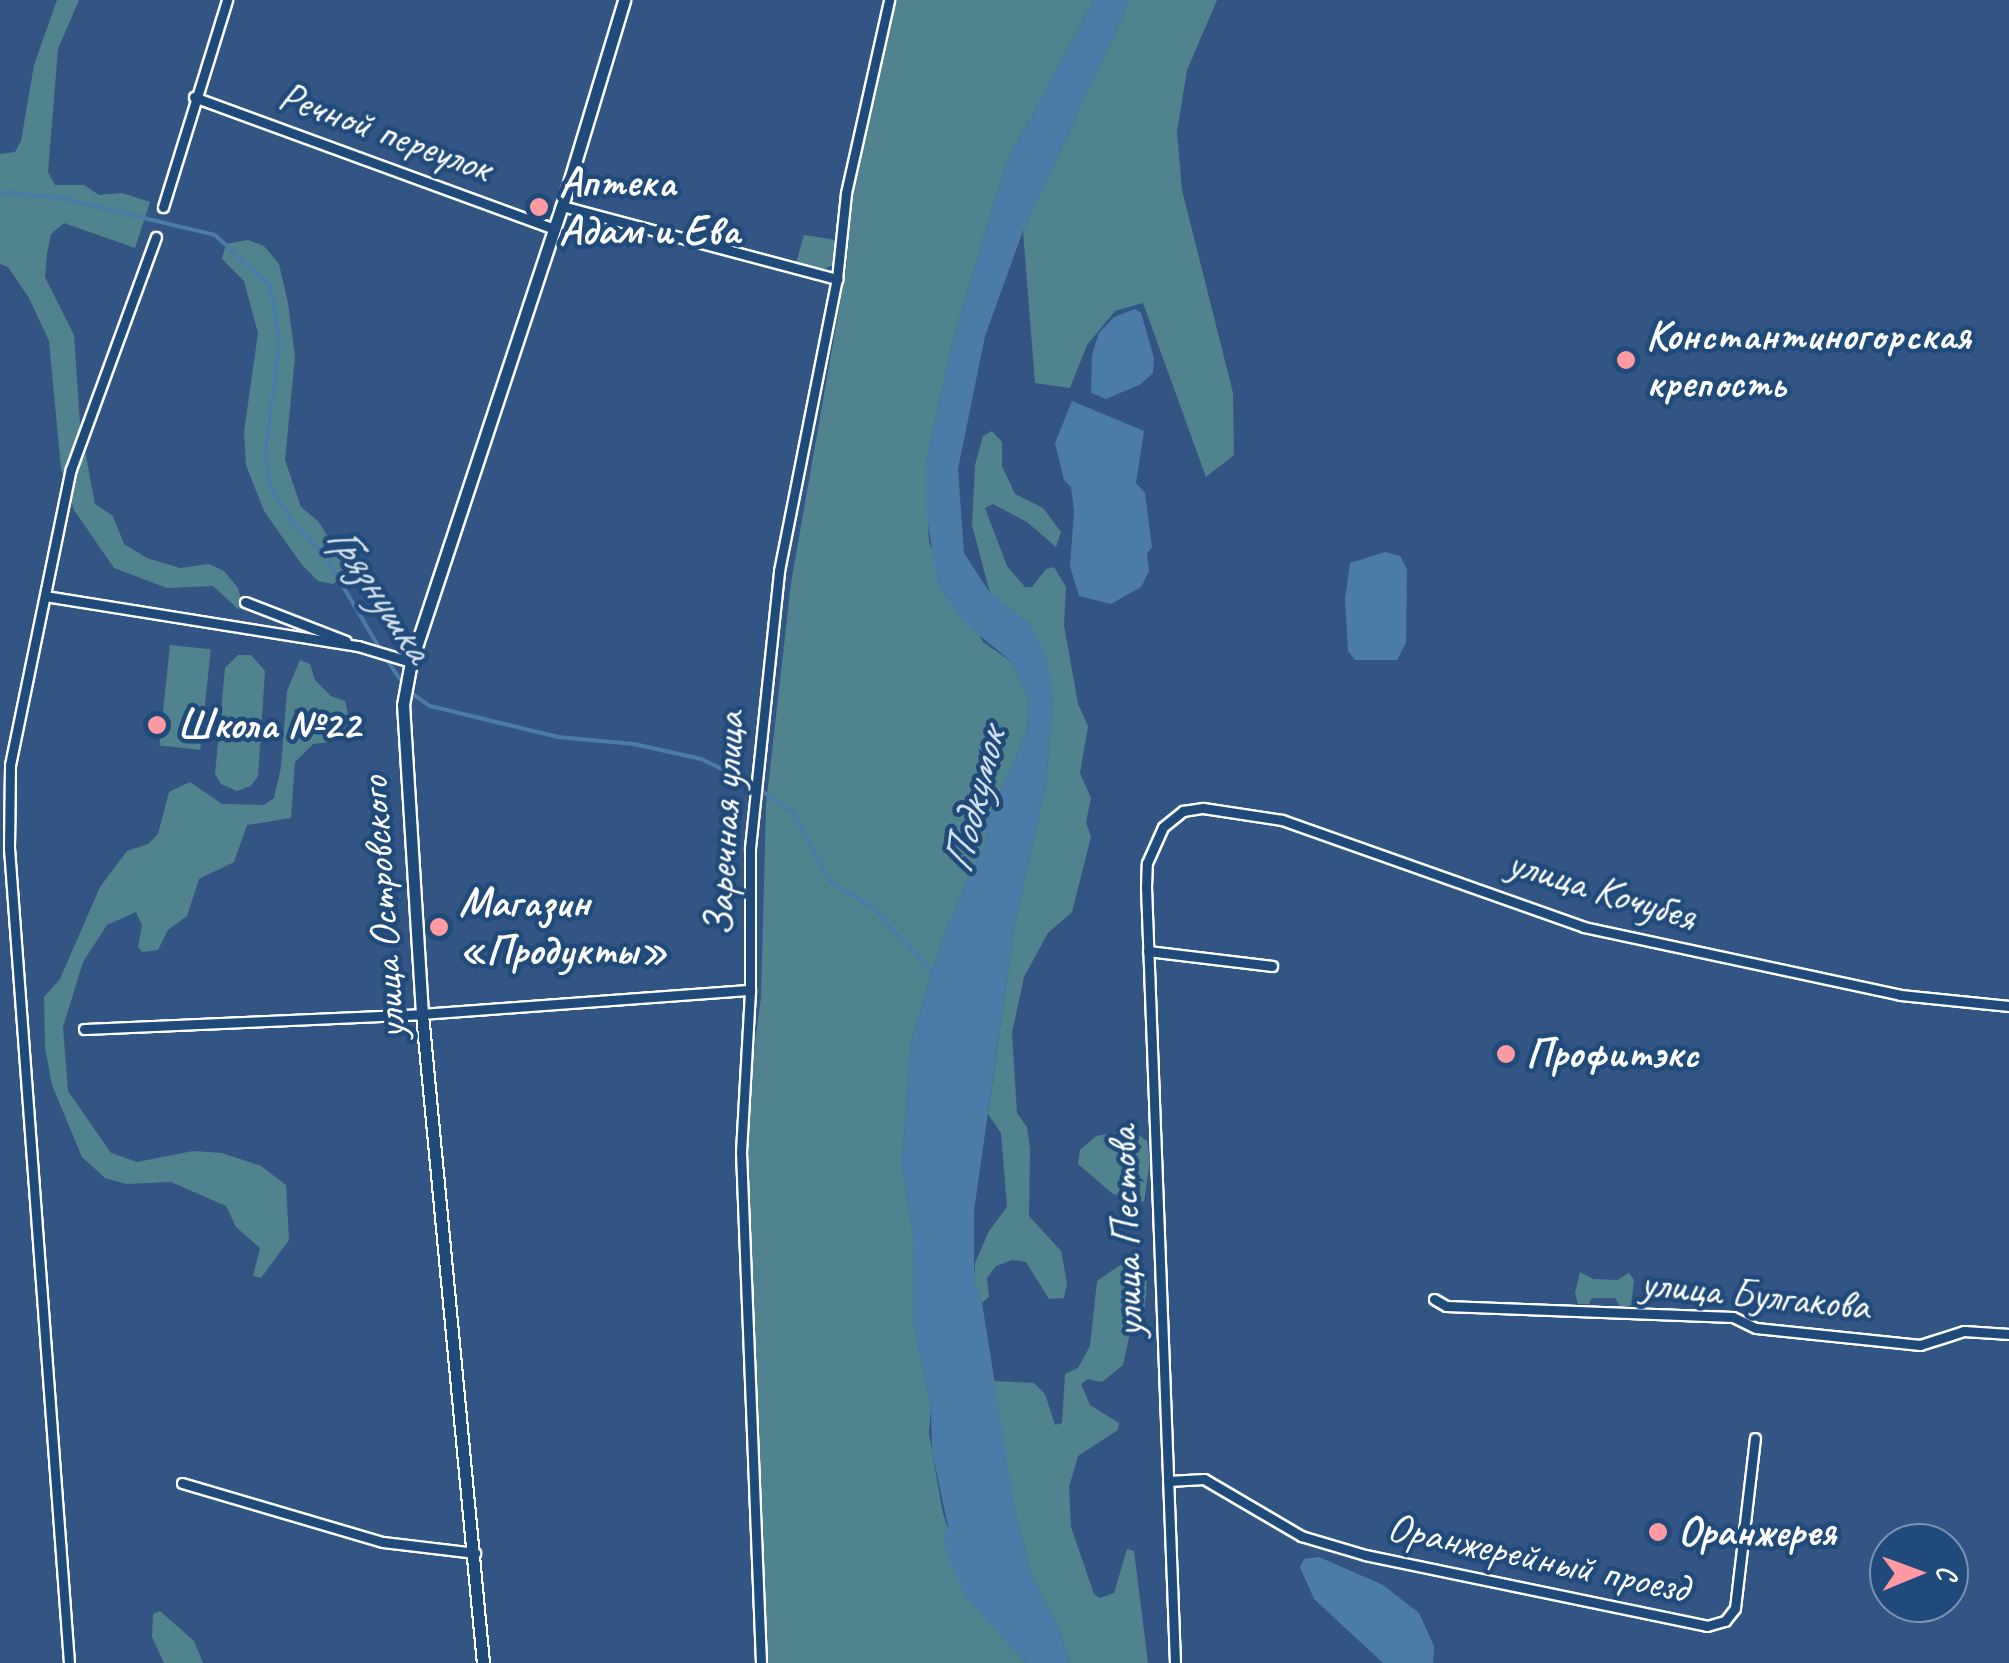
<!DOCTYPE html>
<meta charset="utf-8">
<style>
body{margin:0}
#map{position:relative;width:2009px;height:1663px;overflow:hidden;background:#335584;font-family:Caveat,sans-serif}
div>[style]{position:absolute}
.green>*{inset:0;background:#51838f;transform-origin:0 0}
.water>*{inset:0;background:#4b7ca8}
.stream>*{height:4px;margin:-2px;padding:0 2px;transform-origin:2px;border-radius:2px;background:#4b7ca8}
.roads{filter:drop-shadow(2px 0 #fff) drop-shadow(-2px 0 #fff) drop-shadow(0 2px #fff) drop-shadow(0 -2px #fff)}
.minor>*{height:9px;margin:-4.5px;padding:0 4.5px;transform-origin:4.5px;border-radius:4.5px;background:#1f4a7a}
.tertiary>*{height:11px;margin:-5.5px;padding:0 5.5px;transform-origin:5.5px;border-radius:5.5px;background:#1f4a7a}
.dots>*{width:28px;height:28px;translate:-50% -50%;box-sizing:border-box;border:5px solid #1f4a7a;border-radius:50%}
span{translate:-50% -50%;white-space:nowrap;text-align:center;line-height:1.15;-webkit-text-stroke:9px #1f4a7a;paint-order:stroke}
.street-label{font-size:42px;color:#fff}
.poi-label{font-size:42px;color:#fff;font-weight:700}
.left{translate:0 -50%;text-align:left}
.water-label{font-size:45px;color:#d2dee9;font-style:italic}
.north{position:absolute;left:1869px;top:1523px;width:100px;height:100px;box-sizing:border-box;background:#1f4a7a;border:2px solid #7992af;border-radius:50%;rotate:89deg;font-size:28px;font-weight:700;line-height:40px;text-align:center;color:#fff}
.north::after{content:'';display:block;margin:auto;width:35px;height:45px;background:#ff9aa2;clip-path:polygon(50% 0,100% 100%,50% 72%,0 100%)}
</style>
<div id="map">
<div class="green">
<div style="clip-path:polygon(57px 0,79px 0,58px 49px,48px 172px,55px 185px,84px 185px,99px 195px,122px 193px,150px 202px,135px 248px,64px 223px,51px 234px,47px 254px,45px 277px,74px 335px,80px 424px,95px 504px,113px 516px,124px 544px,147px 558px,180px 568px,209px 564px,224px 571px,238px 588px,243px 608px,238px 609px,213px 586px,167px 588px,114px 568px,74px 510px,61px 468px,49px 341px,29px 298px,8px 267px,0 264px,0 154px,15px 152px,21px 141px,34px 65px)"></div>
<div style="clip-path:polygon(895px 0,1094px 0,1006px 164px,951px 347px,926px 465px,929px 543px,983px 642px,1012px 662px,1029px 699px,1028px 712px,1027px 732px,989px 815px,985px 844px,945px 931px,911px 1042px,902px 1165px,914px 1241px,913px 1321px,931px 1407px,929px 1433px,942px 1509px,967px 1598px,1026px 1663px,767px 1663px,747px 1200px,748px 1095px,761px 997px,766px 805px,791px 583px,846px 269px,853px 192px)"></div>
<div style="clip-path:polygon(1130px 0,1217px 0,1187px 70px,1177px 132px,1182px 190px,1233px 393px,1234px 455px,1206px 477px,1143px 303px,1115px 311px,1087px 345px,1070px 388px,1035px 383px,1023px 231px)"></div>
<div style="clip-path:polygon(804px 235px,836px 240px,839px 247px,834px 265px,824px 269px,796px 263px)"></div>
<div style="clip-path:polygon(248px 240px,264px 246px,279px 264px,288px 303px,295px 357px,285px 460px,301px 507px,318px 521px,343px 560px,344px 575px,333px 584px,318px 581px,302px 565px,264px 511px,246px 465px,244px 432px,258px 333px,244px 281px,222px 259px,226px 244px)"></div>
<div style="clip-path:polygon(992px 431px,1002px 442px,1002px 466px,1015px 494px,1043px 508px,1061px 532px,1056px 547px,1027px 522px,993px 504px,985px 508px,1007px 566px,1025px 587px,1032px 587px,1046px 569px,1054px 567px,1066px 587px,1064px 625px,1078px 704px,1088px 726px,1080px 773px,1091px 798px,1086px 822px,1091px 837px,1072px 912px,1048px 933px,1024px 977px,1012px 1033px,1017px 1113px,1027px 1127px,1030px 1149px,1029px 1216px,1061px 1251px,1067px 1283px,1064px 1298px,1049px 1299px,1026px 1262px,1012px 1260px,996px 1266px,987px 1278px,989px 1297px,982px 1303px,974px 1282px,975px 1263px,989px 1231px,1007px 1207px,1001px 1133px,988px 1114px,1015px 922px,1046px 783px,1053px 696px,1031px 625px,990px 593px,972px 525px,975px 465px,983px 436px)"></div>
<div style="left:170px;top:645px;width:41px;height:101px;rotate:6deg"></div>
<div style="clip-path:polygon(238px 655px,251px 655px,265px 671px,258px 776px,251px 786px,237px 791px,221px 784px,215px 774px,225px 668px)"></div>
<div style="clip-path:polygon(300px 660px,310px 664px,315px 680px,331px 696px,345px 701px,349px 719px,344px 730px,329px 742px,313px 744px,295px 762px,291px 818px,247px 825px,234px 862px,199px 879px,187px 916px,168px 930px,158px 950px,142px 952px,138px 947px,142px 925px,136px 912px,107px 925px,83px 962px,63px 1027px,68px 1091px,111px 1153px,137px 1162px,193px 1151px,222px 1153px,261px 1166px,286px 1185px,289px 1240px,261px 1278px,253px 1276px,260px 1248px,236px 1227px,226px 1206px,171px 1182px,126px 1184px,105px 1178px,82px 1157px,52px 1085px,45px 1047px,44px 997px,60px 979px,100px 887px,127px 851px,148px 844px,158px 834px,169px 792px,190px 782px,222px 804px,264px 805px,274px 798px,281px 767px,287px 691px)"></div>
<div style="clip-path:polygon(1118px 1132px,1136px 1133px,1147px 1141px,1150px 1160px,1144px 1202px,1113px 1194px,1078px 1164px,1080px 1150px,1096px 1136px)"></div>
<div style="clip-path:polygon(1126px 1261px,1140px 1265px,1147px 1279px,1144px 1317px,1137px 1331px,1130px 1333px,1123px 1365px,1102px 1382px,1088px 1379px,1081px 1384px,1090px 1405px,1119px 1423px,1118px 1430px,1078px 1456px,1069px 1487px,1071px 1527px,1094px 1594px,1100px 1598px,1114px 1593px,1127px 1549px,1134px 1551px,1148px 1663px,1070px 1663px,1059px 1629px,1032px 1577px,1016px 1515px,993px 1381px,1034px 1383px,1045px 1394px,1055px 1425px,1062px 1423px,1065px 1374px,1078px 1368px,1090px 1346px,1097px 1281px)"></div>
<div style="clip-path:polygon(1580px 1272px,1593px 1279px,1617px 1280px,1629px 1273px,1634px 1280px,1631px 1306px,1620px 1306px,1615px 1298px,1592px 1298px,1589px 1304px,1578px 1304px,1575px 1293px)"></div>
<div style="clip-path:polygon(160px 1611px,194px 1641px,203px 1663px,164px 1663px,152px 1637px,153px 1614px)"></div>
</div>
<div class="water">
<div style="clip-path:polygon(1094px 0,1130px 0,1023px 231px,985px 336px,958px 469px,964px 553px,990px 593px,1031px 625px,1047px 657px,1053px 696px,1046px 783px,1015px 922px,974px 1211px,974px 1282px,982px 1303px,1016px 1515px,1032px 1577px,1059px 1629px,1070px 1663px,1026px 1663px,967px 1599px,946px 1555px,944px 1535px,948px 1526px,932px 1451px,931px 1407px,913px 1321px,914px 1241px,902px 1165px,911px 1042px,945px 931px,985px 844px,989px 815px,1027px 732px,1028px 712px,1029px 699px,1012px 662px,963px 622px,938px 586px,926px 510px,926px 465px,951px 347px,1006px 164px)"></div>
<div style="clip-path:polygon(1135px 309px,1141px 313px,1154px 358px,1153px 373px,1141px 384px,1106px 399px,1091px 393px,1092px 355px,1099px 333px,1114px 317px)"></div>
<div style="clip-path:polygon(1072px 401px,1144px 431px,1136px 483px,1145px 493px,1152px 547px,1147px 553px,1149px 571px,1141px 587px,1111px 604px,1079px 596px,1070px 566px,1074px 511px,1071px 487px,1064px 480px,1055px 443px)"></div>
<div style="clip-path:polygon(1385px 552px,1400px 556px,1407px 569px,1406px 643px,1397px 660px,1355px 660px,1348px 651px,1345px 599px,1350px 563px)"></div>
<div style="clip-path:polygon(1319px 1557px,1383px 1585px,1419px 1613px,1434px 1646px,1433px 1663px,1383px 1663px,1314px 1599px,1300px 1567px,1304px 1559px)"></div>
</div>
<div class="stream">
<div style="left:0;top:192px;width:60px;rotate:5.7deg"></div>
<div style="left:60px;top:198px;width:159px;rotate:13.4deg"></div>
<div style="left:215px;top:235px;width:75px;rotate:42.8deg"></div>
<div style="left:270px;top:286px;width:57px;rotate:79.9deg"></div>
<div style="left:280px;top:342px;width:114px;rotate:97.6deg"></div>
<div style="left:265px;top:455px;width:31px;rotate:81deg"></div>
<div style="left:270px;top:486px;width:40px;rotate:58deg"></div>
<div style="left:291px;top:520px;width:47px;rotate:45.9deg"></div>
<div style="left:324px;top:554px;width:110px;rotate:59.5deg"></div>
<div style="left:385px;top:657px;width:40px;rotate:56deg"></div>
<div style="left:407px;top:690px;width:28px;rotate:35deg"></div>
<div style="left:430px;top:706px;width:132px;rotate:13.6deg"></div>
<div style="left:558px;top:737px;width:76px;rotate:5.3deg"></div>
<div style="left:634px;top:744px;width:69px;rotate:12.6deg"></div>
<div style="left:701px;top:759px;width:49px;rotate:25.5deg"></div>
<div style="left:745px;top:780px;width:58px;rotate:33.7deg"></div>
<div style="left:793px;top:812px;width:79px;rotate:62.1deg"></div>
<div style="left:830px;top:882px;width:49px;rotate:30.8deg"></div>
<div style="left:872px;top:907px;width:91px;rotate:46.8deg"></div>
</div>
<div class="roads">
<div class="minor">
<div style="left:194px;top:97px;width:383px;rotate:20.1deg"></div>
<div style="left:562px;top:206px;width:285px;rotate:14.9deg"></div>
<div style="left:163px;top:207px;width:217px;rotate:-72.8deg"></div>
<div style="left:45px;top:596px;width:317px;rotate:9.1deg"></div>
<div style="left:358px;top:646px;width:55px;rotate:16.8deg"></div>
<div style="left:245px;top:602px;width:108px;rotate:21.1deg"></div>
<div style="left:1148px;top:951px;width:125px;rotate:6.9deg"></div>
<div style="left:84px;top:1029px;width:338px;rotate:-2.5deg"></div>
<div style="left:422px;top:1014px;width:329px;rotate:-4.2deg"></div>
<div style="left:1434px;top:1299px;width:14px;rotate:30deg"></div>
<div style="left:1446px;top:1306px;width:287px;rotate:2.2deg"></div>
<div style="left:1733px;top:1317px;width:25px;rotate:26deg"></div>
<div style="left:1756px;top:1328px;width:165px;rotate:5.9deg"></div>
<div style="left:1920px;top:1345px;width:46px;rotate:-17.7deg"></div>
<div style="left:1964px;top:1331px;width:45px;rotate:3.8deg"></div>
<div style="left:1168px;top:1481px;width:36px;rotate:-3deg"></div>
<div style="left:1204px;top:1479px;width:113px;rotate:30.4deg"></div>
<div style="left:1301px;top:1536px;width:67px;rotate:16.5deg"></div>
<div style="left:1365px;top:1555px;width:349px;rotate:11.7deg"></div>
<div style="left:1707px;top:1626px;width:19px;rotate:-16deg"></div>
<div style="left:1725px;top:1621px;width:16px;rotate:-52deg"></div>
<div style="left:1735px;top:1608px;width:171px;rotate:-83.3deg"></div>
<div style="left:182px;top:1483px;width:209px;rotate:16.4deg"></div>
<div style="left:383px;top:1542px;width:93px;rotate:6.8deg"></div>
<div style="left:69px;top:1663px;width:817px;rotate:-94.21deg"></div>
<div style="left:9px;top:848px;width:83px;rotate:-89.3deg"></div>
<div style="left:10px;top:765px;width:302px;rotate:-78.4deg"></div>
<div style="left:71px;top:469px;width:247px;rotate:-69.9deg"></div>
<div style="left:761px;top:1663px;width:511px;rotate:-92.24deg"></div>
<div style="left:741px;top:1152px;width:162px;rotate:-86.8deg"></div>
<div style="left:750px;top:990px;width:142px;rotate:-90deg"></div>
<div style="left:750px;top:848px;width:279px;rotate:-84deg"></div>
<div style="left:779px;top:571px;width:298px;rotate:-78.8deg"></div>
<div style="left:837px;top:279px;width:86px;rotate:-84deg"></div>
<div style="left:846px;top:193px;width:198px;rotate:-77.4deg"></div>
<div style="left:1175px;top:1663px;width:777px;rotate:-92.14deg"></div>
<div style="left:1146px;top:887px;width:24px;rotate:-88deg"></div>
<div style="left:1147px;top:863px;width:39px;rotate:-66deg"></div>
<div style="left:1163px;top:827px;width:26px;rotate:-39deg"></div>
<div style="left:1183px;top:811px;width:20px;rotate:-9deg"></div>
<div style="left:1203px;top:808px;width:80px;rotate:8.6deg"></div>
<div style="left:1282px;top:820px;width:320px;rotate:19.5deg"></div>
<div style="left:1584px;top:927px;width:323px;rotate:12.1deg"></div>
<div style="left:1900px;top:995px;width:110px;rotate:5.8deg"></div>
</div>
<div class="tertiary">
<div style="left:483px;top:1663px;width:652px;rotate:-95.37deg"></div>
<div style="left:422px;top:1014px;width:310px;rotate:-93.5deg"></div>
<div style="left:403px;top:705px;width:44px;rotate:-79.5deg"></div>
<div style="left:411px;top:662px;width:480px;rotate:-71.7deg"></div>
<div style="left:562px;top:206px;width:215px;rotate:-73.2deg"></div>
</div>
</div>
<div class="dots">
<div style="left:539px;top:207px;background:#ff9aa2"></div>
<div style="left:1626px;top:360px;background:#ff9aa2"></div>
<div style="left:157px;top:725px;background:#ff9aa2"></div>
<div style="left:439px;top:927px;background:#ff9aa2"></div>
<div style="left:1506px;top:1054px;background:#ff9aa2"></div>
<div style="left:1658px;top:1532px;background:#ff9aa2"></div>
</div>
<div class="street-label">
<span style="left:385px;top:132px;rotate:20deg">Речной переулок</span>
<span style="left:725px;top:824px;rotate:-87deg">Заречная улица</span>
<span style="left:1602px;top:890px;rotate:17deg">улица Кочубея</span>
<span style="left:383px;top:908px;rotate:-94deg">улица Островского</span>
<span style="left:1126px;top:1232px;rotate:-92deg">улица Пестова</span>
<span style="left:1755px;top:1295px;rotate:6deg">улица Булгакова</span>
<span style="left:1538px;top:1558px;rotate:12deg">Оранжерейный проезд</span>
</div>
<div class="poi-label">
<span class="left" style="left:559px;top:207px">Аптека<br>Адам и Ева</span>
<span class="left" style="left:1646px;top:360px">Константиногорская<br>крепость</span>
<span class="left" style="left:177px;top:725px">Школа №22</span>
<span class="left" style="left:459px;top:927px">Магазин<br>«Продукты»</span>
<span class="left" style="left:1526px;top:1054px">Профитэкс</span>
<span class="left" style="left:1678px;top:1532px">Оранжерея</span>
</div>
<div class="water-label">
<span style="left:380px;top:593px;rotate:56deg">Грязнушка</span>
<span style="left:974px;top:801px;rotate:-76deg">Подкумок</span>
</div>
<div class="north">С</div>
</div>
